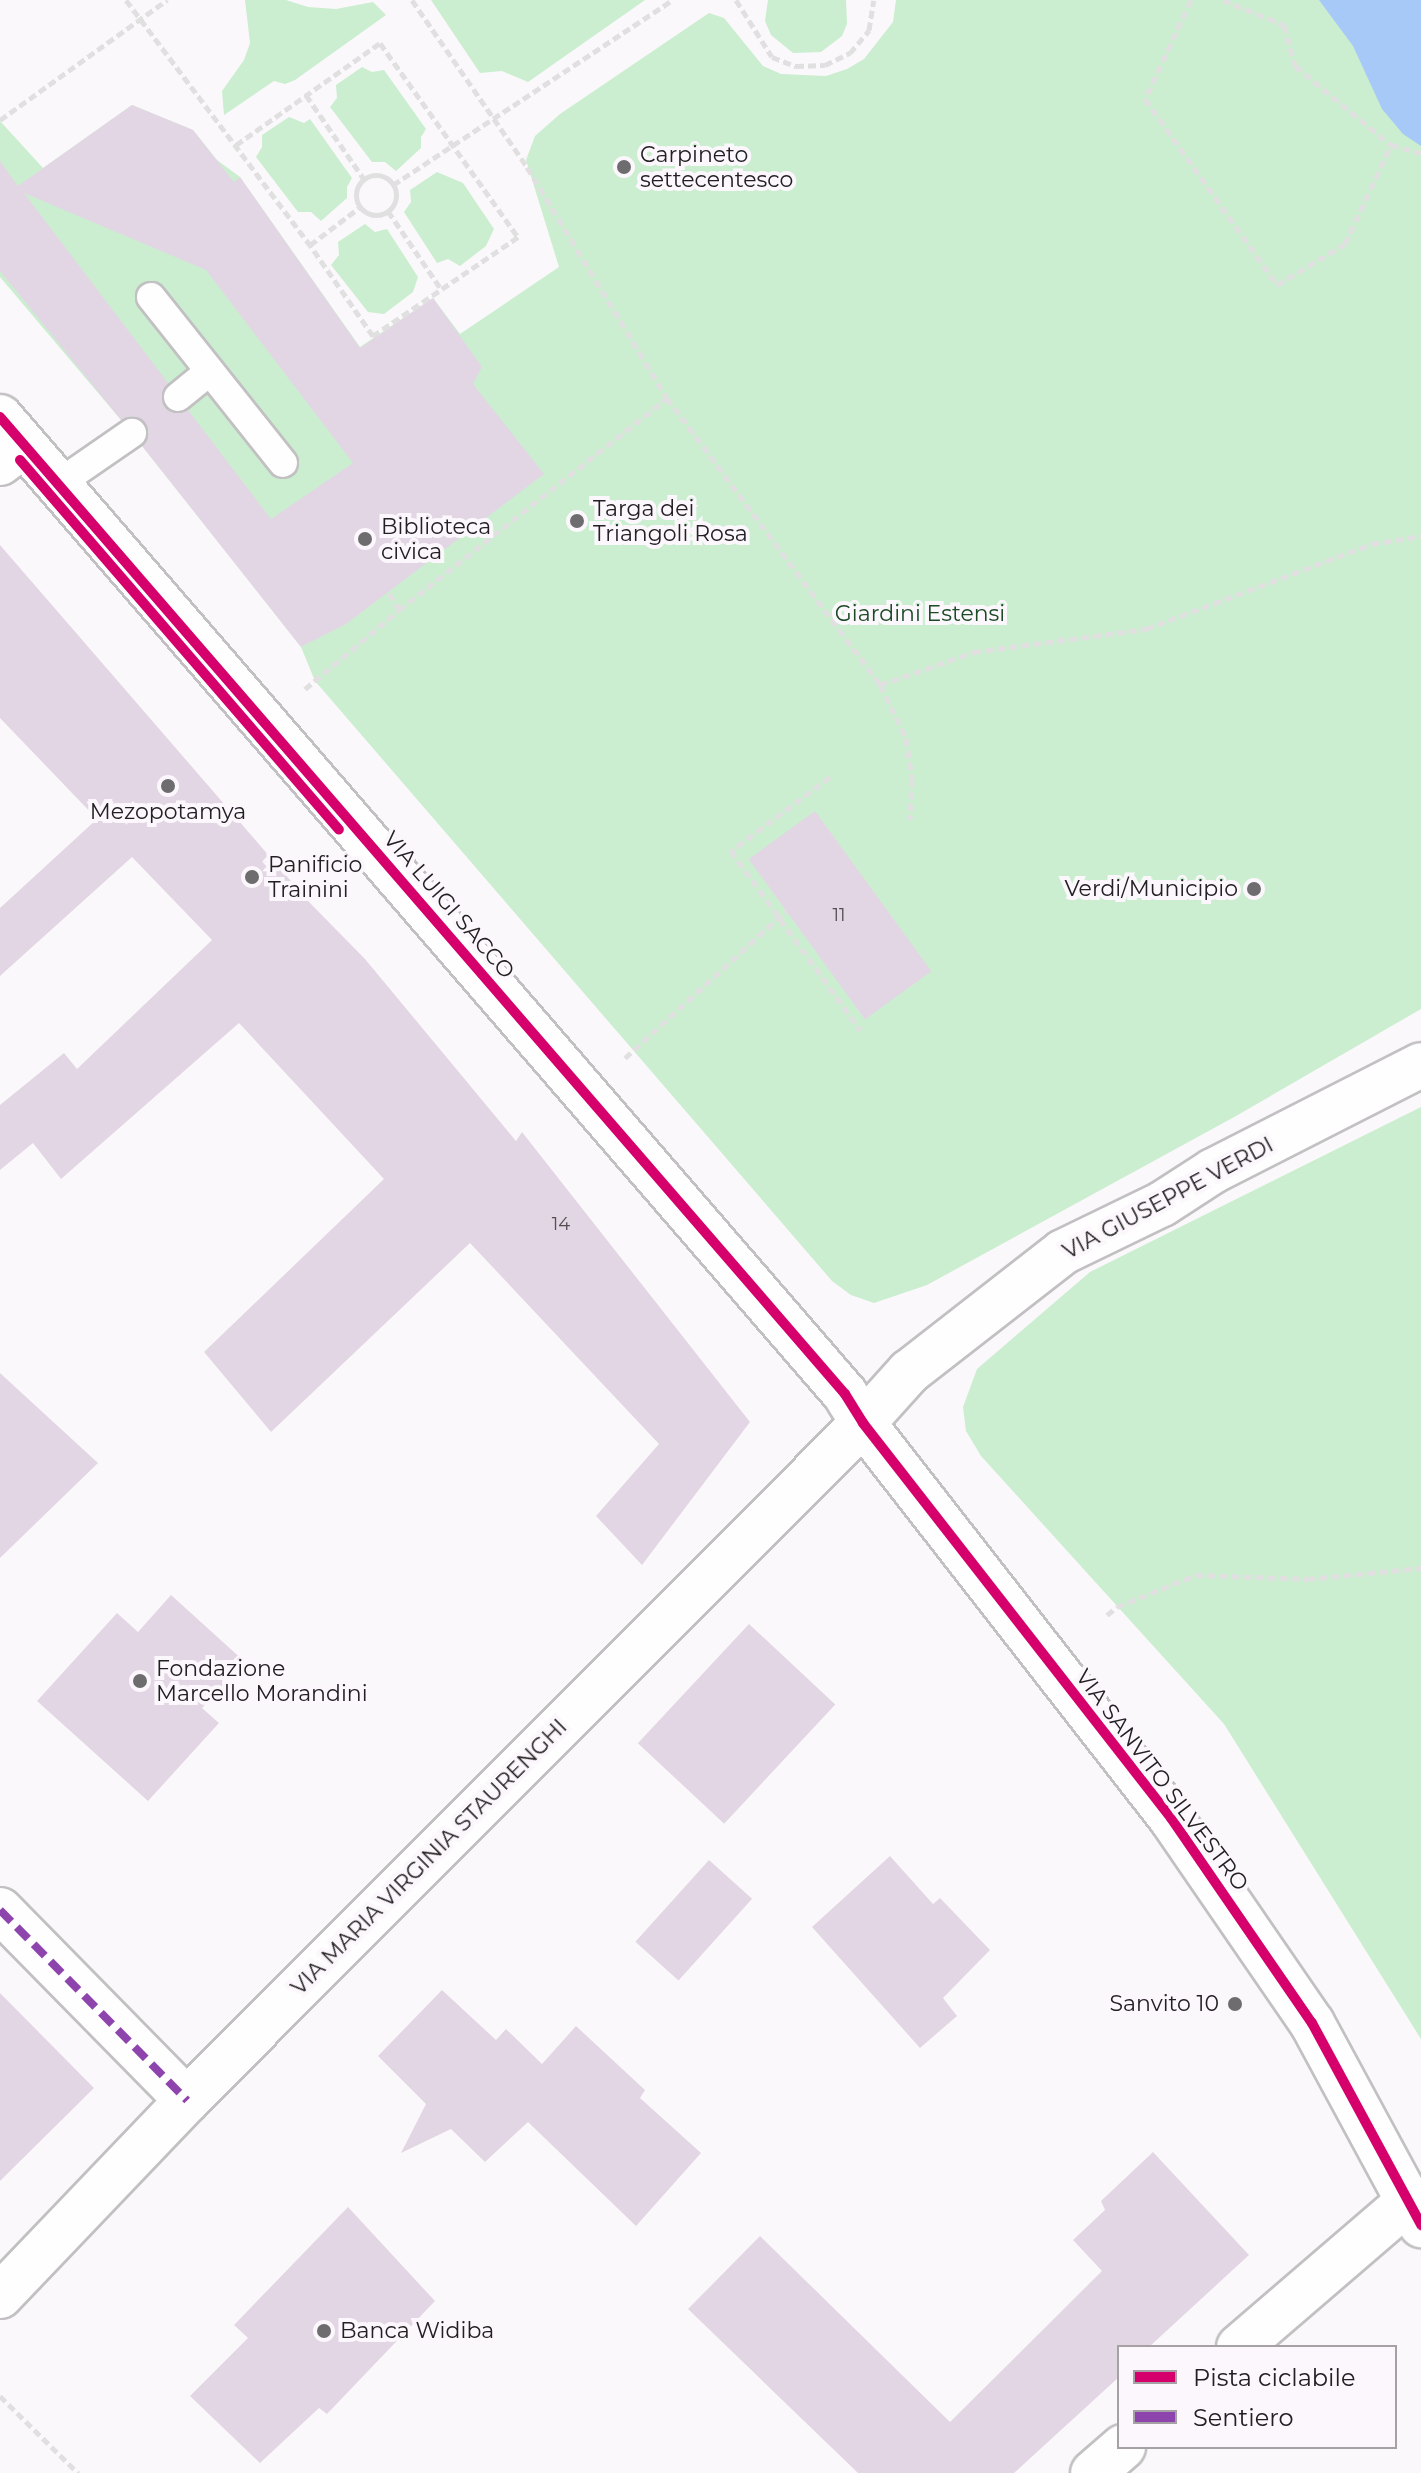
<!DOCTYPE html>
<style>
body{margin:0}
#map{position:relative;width:1421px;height:2473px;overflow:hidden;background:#fbf8fb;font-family:Montserrat,sans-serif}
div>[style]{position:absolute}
.green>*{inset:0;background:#caeecf}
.water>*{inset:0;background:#a7c9f8}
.building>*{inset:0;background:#e3d6e4;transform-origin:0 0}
.path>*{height:5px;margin-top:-2.5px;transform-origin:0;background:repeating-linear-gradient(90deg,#e1e0e1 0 8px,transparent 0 12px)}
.path>.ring{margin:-2.5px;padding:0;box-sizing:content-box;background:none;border:5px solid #e1e0e1;border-radius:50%}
.roads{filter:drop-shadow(2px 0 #c2c0c2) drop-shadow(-2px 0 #c2c0c2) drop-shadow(0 2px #c2c0c2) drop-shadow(0 -2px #c2c0c2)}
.lane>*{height:28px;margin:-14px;padding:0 14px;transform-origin:14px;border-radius:14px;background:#fefefe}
.street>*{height:44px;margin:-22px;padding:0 22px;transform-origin:22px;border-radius:22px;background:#fefefe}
.secondary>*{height:44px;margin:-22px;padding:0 22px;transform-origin:22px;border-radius:22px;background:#fefefe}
.primary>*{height:44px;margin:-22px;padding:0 22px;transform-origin:22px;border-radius:22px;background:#fefefe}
.quiet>*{height:8px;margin-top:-4px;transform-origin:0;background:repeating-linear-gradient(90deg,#8e44ad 0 16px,transparent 0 24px)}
.cycleway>*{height:10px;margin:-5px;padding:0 5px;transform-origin:5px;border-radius:5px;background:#d6006c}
.dots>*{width:22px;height:22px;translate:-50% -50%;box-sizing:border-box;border:4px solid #fcf7fc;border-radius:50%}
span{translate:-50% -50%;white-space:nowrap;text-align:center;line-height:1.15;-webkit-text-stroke:8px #fcf7fc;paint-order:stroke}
.number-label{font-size:18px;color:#524e52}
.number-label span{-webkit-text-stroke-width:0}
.poi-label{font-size:22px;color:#222022}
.left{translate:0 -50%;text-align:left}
.right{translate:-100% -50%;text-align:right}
.park-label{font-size:22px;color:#1a4b25}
.street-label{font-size:22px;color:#222022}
.legend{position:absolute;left:1117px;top:2345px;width:280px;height:104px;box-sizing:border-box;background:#fcf7fc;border:2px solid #a5a1a5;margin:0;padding:10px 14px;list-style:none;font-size:24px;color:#222022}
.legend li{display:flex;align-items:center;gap:16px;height:40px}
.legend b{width:40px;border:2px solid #a5a1a5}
</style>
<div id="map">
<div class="green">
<div style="clip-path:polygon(245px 0,286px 0,308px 7px,336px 9px,373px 2px,386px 15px,295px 80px,285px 84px,274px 81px,224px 115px,222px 91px,244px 60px,250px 43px)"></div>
<div style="clip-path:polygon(431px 0,645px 0,528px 82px,502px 71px,480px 73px)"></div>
<div style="clip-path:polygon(768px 0,846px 0,847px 24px,842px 36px,821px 52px,793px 53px,771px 35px,765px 21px)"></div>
<div style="clip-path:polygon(896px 0,1421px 0,1421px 1009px,1236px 1116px,927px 1285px,874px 1303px,851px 1295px,832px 1281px,315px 681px,301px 647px,132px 433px,0 277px,0 121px,43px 168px,132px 105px,193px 130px,217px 160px,240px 177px,360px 347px,433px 298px,460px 334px,559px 267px,526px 160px,535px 136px,560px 114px,709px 13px,724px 18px,763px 66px,781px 74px,826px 76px,847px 69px,864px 59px,893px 22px)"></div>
<div style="clip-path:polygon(362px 67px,372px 72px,384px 70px,426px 129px,421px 137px,421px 148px,396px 171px,385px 162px,372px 162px,330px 107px,337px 98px,336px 85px)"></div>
<div style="clip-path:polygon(289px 117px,304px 123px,310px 119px,352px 178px,347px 187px,347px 198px,321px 221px,311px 212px,298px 212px,256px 157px,262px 147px,262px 135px)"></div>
<div style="clip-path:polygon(437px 172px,463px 183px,494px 229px,486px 246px,460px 266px,448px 259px,437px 263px,404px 212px,411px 202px,410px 190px)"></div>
<div style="clip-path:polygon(365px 224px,375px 232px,387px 229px,418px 277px,413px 292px,384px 314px,368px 312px,331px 265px,339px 255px,338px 242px)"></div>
<div style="clip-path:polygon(1421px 1107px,1421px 2039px,1224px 1724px,981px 1456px,966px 1431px,963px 1407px,977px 1369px,1090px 1272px)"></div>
</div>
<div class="water">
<div style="clip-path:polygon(1319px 0,1421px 0,1421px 146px,1403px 134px,1382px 109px,1353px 46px)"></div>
</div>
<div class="building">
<div style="clip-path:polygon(evenodd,132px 105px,193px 130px,234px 182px,240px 177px,360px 348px,433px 298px,482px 367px,473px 384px,544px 474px,346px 624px,301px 647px,142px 446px,149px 432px,145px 423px,131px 416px,121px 420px,0 271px,0 161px,18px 186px,132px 105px,24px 193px,206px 270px,353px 463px,271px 519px,188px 410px,173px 413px,164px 407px,162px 392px,168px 383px,24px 193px)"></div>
<div style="clip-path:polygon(0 545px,309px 902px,365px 959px,516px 1141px,522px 1132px,750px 1422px,642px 1565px,596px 1516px,659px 1444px,470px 1243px,271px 1432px,204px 1352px,384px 1179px,239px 1023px,61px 1179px,33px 1143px,0 1170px,0 1105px,64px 1053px,77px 1069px,212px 940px,132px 857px,0 976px,0 908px,97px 819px,0 718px)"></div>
<div style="left:815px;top:811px;width:198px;height:82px;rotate:54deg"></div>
<div style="clip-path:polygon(0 1373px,98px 1463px,0 1558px)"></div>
<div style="clip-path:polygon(171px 1595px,245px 1662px,202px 1708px,219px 1723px,148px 1801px,37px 1701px,117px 1613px,138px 1632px)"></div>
<div style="left:749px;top:1624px;width:118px;height:163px;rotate:43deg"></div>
<div style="clip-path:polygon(890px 1856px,933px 1904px,940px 1898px,990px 1950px,943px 1998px,957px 2016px,920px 2048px,812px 1927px)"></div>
<div style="left:709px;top:1860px;width:58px;height:110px;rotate:42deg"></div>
<div style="clip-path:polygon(442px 1990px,496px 2040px,506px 2029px,542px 2064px,576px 2026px,645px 2090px,640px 2098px,701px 2153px,636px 2226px,528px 2122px,485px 2162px,451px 2129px,401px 2153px,426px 2104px,378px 2056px)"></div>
<div style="clip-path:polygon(0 1993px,94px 2088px,0 2181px)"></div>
<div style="clip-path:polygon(1153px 2152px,1249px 2255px,1149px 2347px,1119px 2347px,1119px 2377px,1014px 2473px,858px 2473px,688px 2309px,760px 2236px,950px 2422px,1102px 2271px,1073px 2240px,1105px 2210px,1101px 2201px)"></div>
<div style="clip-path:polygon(348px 2207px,435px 2301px,327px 2414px,319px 2408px,260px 2463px,190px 2396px,248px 2338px,234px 2325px)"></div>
</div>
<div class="path">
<div style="left:126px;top:0;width:306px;rotate:53.1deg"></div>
<div style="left:310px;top:245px;width:63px;rotate:-37.2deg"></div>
<div style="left:412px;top:0;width:203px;rotate:55.4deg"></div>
<div style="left:527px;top:167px;width:270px;rotate:58.8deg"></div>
<div style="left:667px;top:398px;width:357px;rotate:53.4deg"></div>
<div style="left:880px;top:685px;width:59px;rotate:63.9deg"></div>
<div style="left:906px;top:738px;width:41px;rotate:81.7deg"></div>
<div style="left:912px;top:779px;width:41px;rotate:92.8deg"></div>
<div style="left:736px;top:0;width:67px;rotate:57.7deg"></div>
<div style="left:772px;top:57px;width:26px;rotate:21deg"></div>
<div style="left:796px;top:66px;width:29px;rotate:-2deg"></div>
<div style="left:825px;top:65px;width:28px;rotate:-26deg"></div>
<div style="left:850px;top:53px;width:30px;rotate:-50deg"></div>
<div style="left:869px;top:30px;width:30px;rotate:-81deg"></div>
<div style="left:1191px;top:0;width:109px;rotate:114.9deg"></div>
<div style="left:1145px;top:99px;width:228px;rotate:54.6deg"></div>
<div style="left:1277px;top:285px;width:79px;rotate:-31.1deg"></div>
<div style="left:1345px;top:244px;width:109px;rotate:-65.1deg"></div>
<div style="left:1223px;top:0;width:66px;rotate:22.3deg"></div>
<div style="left:1284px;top:25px;width:42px;rotate:75deg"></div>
<div style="left:1295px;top:66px;width:124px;rotate:39.5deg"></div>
<div style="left:1391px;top:145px;width:31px;rotate:15deg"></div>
<div style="left:306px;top:95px;width:102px;rotate:55.4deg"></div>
<div style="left:0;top:120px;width:206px;rotate:-35.7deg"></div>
<div style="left:236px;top:145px;width:176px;rotate:-35.3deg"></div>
<div style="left:380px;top:43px;width:238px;rotate:54.6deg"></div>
<div style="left:518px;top:237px;width:176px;rotate:145.7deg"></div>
<div style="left:373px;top:336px;width:111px;rotate:-124.7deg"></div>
<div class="ring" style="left:356px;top:175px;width:35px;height:35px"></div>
<div style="left:393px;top:185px;width:335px;rotate:-33.5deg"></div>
<div style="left:388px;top:211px;width:94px;rotate:55.8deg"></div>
<div style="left:389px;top:593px;width:20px;rotate:60deg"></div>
<div style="left:880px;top:685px;width:100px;rotate:-19.3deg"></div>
<div style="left:974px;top:652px;width:174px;rotate:-7.6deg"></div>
<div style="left:1146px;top:629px;width:241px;rotate:-20.6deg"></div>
<div style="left:1372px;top:544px;width:50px;rotate:-9.3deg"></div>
<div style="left:305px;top:689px;width:123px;rotate:-40deg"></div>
<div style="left:399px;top:610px;width:342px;rotate:-38.3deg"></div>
<div style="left:830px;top:777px;width:124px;rotate:143.2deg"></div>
<div style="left:731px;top:851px;width:221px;rotate:54.2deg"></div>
<div style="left:625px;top:1058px;width:218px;rotate:-42.4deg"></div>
<div style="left:1107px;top:1615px;width:13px;rotate:-39deg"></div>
<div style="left:1117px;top:1607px;width:85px;rotate:-22.1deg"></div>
<div style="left:1196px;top:1575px;width:112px;rotate:2deg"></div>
<div style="left:1308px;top:1579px;width:114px;rotate:-5.6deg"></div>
<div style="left:0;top:2396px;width:110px;rotate:44.6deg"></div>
</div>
<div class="roads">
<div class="lane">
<div style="left:151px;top:297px;width:212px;rotate:51.5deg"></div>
<div style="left:178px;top:397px;width:41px;rotate:-39.1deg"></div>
<div style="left:58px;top:484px;width:90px;rotate:-34.6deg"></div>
</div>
<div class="street">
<div style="left:0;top:463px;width:30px;rotate:-37deg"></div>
<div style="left:0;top:1910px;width:267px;rotate:45.5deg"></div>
<div style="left:1239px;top:2347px;width:224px;rotate:-40.7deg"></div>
<div style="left:1093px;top:2473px;width:40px;rotate:-41deg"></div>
</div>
<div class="secondary">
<div style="left:0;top:2296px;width:271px;rotate:-46.3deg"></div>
<div style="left:187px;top:2100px;width:957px;rotate:-45.04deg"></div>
<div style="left:863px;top:1423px;width:69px;rotate:-48deg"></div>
<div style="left:909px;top:1372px;width:195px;rotate:-37.9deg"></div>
<div style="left:1063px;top:1252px;width:110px;rotate:-25.9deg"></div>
<div style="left:1162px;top:1204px;width:61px;rotate:-32.9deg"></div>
<div style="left:1213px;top:1171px;width:233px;rotate:-27deg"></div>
</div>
<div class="primary">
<div style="left:0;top:417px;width:1292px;rotate:49.14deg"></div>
<div style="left:845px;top:1394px;width:34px;rotate:58deg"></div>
<div style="left:863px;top:1423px;width:501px;rotate:52.05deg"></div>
<div style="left:1171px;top:1818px;width:249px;rotate:55.5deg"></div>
<div style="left:1312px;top:2023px;width:230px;rotate:61.6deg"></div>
</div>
</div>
<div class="quiet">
<div style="left:0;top:1910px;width:267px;rotate:45.5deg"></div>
</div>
<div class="cycleway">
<div style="left:0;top:417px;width:1292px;rotate:49.14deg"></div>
<div style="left:845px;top:1394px;width:34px;rotate:58deg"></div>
<div style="left:863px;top:1423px;width:501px;rotate:52.05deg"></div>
<div style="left:1171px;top:1818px;width:249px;rotate:55.5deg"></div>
<div style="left:1312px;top:2023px;width:230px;rotate:61.6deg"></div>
<div style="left:20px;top:460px;width:488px;rotate:49.2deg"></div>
</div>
<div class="dots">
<div style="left:624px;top:167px;background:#6e6c6e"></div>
<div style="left:577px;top:521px;background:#6e6c6e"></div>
<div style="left:365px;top:539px;background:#6e6c6e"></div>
<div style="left:168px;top:786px;background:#6e6c6e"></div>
<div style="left:252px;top:877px;background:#6e6c6e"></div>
<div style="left:1254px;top:889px;background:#6e6c6e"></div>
<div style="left:140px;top:1681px;background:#6e6c6e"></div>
<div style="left:1235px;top:2004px;background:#6e6c6e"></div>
<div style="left:324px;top:2331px;background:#6e6c6e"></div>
</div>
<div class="number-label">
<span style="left:839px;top:915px">11</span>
<span style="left:561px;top:1224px">14</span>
</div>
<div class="poi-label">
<span class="left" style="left:640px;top:167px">Carpineto<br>settecentesco</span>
<span class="left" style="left:593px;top:521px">Targa dei<br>Triangoli Rosa</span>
<span class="left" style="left:381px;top:539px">Biblioteca<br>civica</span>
<span style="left:168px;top:812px">Mezopotamya</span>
<span class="left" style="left:268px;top:877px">Panificio<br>Trainini</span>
<span class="right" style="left:1238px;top:889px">Verdi/Municipio</span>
<span class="left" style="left:156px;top:1681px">Fondazione<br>Marcello Morandini</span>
<span class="right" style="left:1219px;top:2004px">Sanvito 10</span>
<span class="left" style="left:340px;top:2331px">Banca Widiba</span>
</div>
<div class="park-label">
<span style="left:920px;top:614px">Giardini Estensi</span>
</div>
<div class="street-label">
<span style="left:449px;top:905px;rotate:49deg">VIA LUIGI SACCO</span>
<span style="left:1168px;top:1198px;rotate:-28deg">VIA GIUSEPPE VERDI</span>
<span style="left:1162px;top:1780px;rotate:53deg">VIA SANVITO SILVESTRO</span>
<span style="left:429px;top:1857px;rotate:-45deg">VIA MARIA VIRGINIA STAURENGHI</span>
</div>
<ul class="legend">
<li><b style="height:10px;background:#d6006c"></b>Pista ciclabile</li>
<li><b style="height:10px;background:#8e44ad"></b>Sentiero</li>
</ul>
</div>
